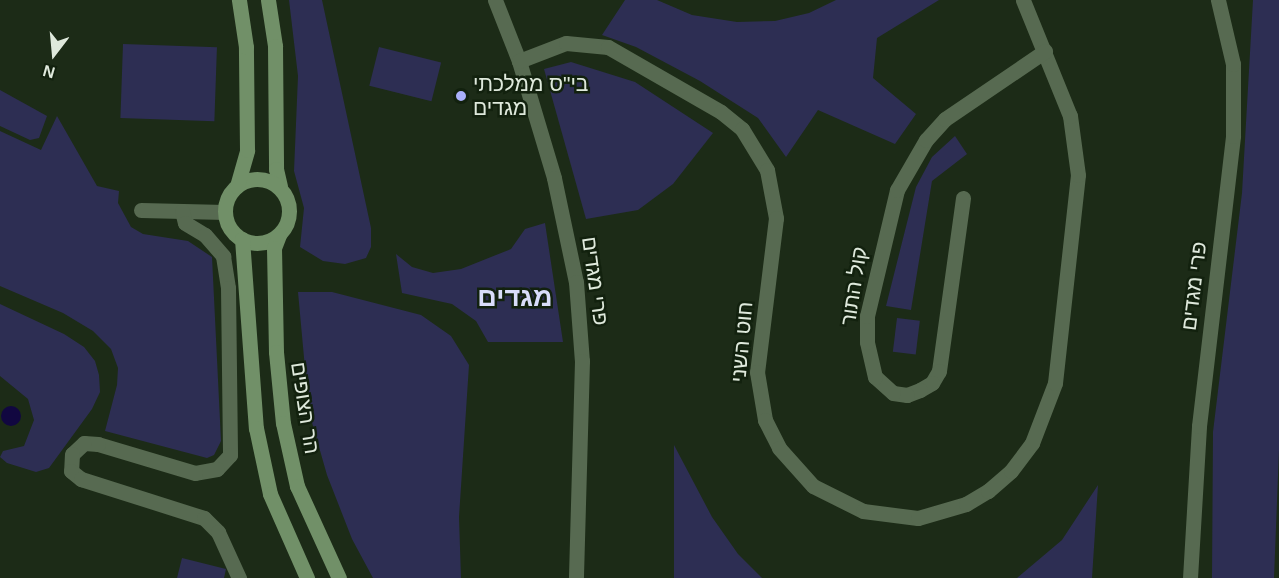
<!DOCTYPE html>
<meta charset="utf-8">
<style>
body{margin:0}
#map{position:relative;width:1279px;height:578px;overflow:hidden;background:#1c2b17;font-family:Helvetica,Heebo,sans-serif}
div>[style]{position:absolute}
.green>*{inset:0;background:#2d2e53;transform-origin:0 0}
.water>*{inset:0;background:#110740}
.round{border-radius:50%}
.street>*{height:15px;margin:-7.5px;padding:0 7.5px;transform-origin:7.5px;border-radius:7.5px;background:#576a51}
.secondary>*{height:15px;margin:-7.5px;padding:0 7.5px;transform-origin:7.5px;border-radius:7.5px;background:#719068}
.secondary>.ring{margin:-7.5px;padding:0;box-sizing:content-box;background:none;border:15px solid #719068;border-radius:50%}
.dots>*{width:16px;height:16px;translate:-50% -50%;box-sizing:border-box;border:3px solid #12210e;border-radius:50%}
span{translate:-50% -50%;white-space:nowrap;text-align:center;line-height:1.15;-webkit-text-stroke:5px #12210e;paint-order:stroke}
.poi-label{font-size:21px;color:#dfe9dc}
.left{translate:0 -50%;text-align:left}
.street-label{font-size:21px;color:#dfe9dc}
.district-label{font-size:27px;color:#d9ddfa;font-weight:700}
.north{position:absolute;left:24px;top:24px;width:60px;height:60px;-webkit-text-stroke:4px #12210e;paint-order:stroke;rotate:196deg;font-size:16px;font-weight:700;line-height:24px;text-align:center;color:#dfe9dc}
.north::after{content:'';display:block;margin:auto;width:21px;height:27px;background:#dfe9dc;clip-path:polygon(50% 0,100% 100%,50% 72%,0 100%)}
</style>
<div id="map">
<div class="green">
<div style="clip-path:polygon(289px 0,322px 0,371px 228px,371px 247px,366px 258px,345px 264px,323px 261px,300px 247px,304px 208px,294px 171px,298px 76px)"></div>
<div style="clip-path:polygon(625px 0,657px 0,692px 15px,737px 22px,775px 21px,809px 13px,836px 0,939px 0,877px 38px,873px 78px,916px 114px,895px 144px,818px 110px,786px 157px,758px 118px,700px 81px,636px 47px,602px 35px)"></div>
<div style="clip-path:polygon(1253px 0,1279px 0,1279px 450px,1274px 578px,1212px 578px,1213px 432px,1242px 193px)"></div>
<div style="left:123px;top:44px;width:94px;height:74px;rotate:2deg"></div>
<div style="left:379px;top:47px;width:64px;height:40px;rotate:14deg"></div>
<div style="clip-path:polygon(571px 62px,635px 82px,713px 133px,673px 184px,638px 210px,586px 219px,544px 69px)"></div>
<div style="clip-path:polygon(0 90px,47px 116px,39px 138px,30px 140px,0 126px)"></div>
<div style="clip-path:polygon(57px 116px,97px 186px,119px 191px,118px 203px,131px 227px,143px 234px,188px 241px,212px 257px,221px 441px,214px 455px,207px 458px,105px 431px,117px 385px,118px 368px,111px 349px,93px 331px,63px 313px,0 286px,0 131px,41px 150px)"></div>
<div style="clip-path:polygon(955px 136px,967px 154px,932px 181px,911px 310px,886px 306px,916px 187px,932px 157px)"></div>
<div style="clip-path:polygon(545px 223px,563px 342px,488px 342px,476px 321px,452px 304px,402px 293px,396px 254px,412px 267px,433px 273px,461px 269px,511px 249px,525px 229px)"></div>
<div style="clip-path:polygon(298px 292px,332px 292px,421px 315px,451px 336px,469px 365px,459px 517px,461px 578px,373px 578px,352px 539px,327px 475px,309px 412px)"></div>
<div style="clip-path:polygon(0 304px,64px 334px,84px 347px,95px 361px,99px 375px,100px 392px,92px 409px,49px 468px,36px 472px,7px 463px,0 457px,3px 451px,24px 446px,34px 420px,28px 399px,0 376px)"></div>
<div style="left:897px;top:318px;width:23px;height:34px;rotate:7deg"></div>
<div style="clip-path:polygon(674px 445px,712px 517px,738px 554px,762px 578px,674px 578px)"></div>
<div style="clip-path:polygon(1098px 485px,1092px 578px,1017px 578px,1062px 540px)"></div>
<div style="clip-path:polygon(182px 558px,226px 569px,224px 578px,177px 578px)"></div>
</div>
<div class="water">
<div class="round" style="left:1px;top:406px;width:20px;height:20px"></div>
</div>
<div class="street">
<div style="left:495px;top:0;width:66px;rotate:68.5deg"></div>
<div style="left:519px;top:61px;width:122px;rotate:73.3deg"></div>
<div style="left:554px;top:178px;width:106px;rotate:78.1deg"></div>
<div style="left:576px;top:282px;width:79px;rotate:85.7deg"></div>
<div style="left:582px;top:361px;width:217px;rotate:91.6deg"></div>
<div style="left:519px;top:61px;width:50px;rotate:-21deg"></div>
<div style="left:566px;top:43px;width:42px;rotate:5.4deg"></div>
<div style="left:608px;top:47px;width:130px;rotate:29.9deg"></div>
<div style="left:721px;top:112px;width:27px;rotate:39deg"></div>
<div style="left:742px;top:129px;width:48px;rotate:58.6deg"></div>
<div style="left:767px;top:170px;width:49px;rotate:79.4deg"></div>
<div style="left:776px;top:218px;width:155px;rotate:97deg"></div>
<div style="left:757px;top:372px;width:49px;rotate:80.5deg"></div>
<div style="left:765px;top:420px;width:31px;rotate:63deg"></div>
<div style="left:779px;top:448px;width:51px;rotate:48.2deg"></div>
<div style="left:813px;top:486px;width:56px;rotate:26.6deg"></div>
<div style="left:863px;top:511px;width:55px;rotate:7.3deg"></div>
<div style="left:918px;top:518px;width:50px;rotate:-16.3deg"></div>
<div style="left:966px;top:504px;width:26px;rotate:-31deg"></div>
<div style="left:988px;top:491px;width:30px;rotate:-41deg"></div>
<div style="left:1011px;top:471px;width:35px;rotate:-53deg"></div>
<div style="left:1032px;top:443px;width:64px;rotate:-69deg"></div>
<div style="left:1055px;top:383px;width:209px;rotate:-83.7deg"></div>
<div style="left:1078px;top:175px;width:60px;rotate:-97.7deg"></div>
<div style="left:1070px;top:116px;width:125px;rotate:-112.1deg"></div>
<div style="left:963px;top:198px;width:175px;rotate:97.9deg"></div>
<div style="left:939px;top:371px;width:14px;rotate:120deg"></div>
<div style="left:932px;top:383px;width:14px;rotate:150deg"></div>
<div style="left:920px;top:390px;width:14px;rotate:159deg"></div>
<div style="left:907px;top:395px;width:14px;rotate:-172deg"></div>
<div style="left:893px;top:393px;width:24px;rotate:-138deg"></div>
<div style="left:875px;top:377px;width:36px;rotate:-103deg"></div>
<div style="left:867px;top:342px;width:26px;rotate:-90deg"></div>
<div style="left:867px;top:316px;width:130px;rotate:-76.6deg"></div>
<div style="left:897px;top:190px;width:58px;rotate:-59.9deg"></div>
<div style="left:926px;top:140px;width:28px;rotate:-48deg"></div>
<div style="left:945px;top:119px;width:121px;rotate:-34.2deg"></div>
<div style="left:141px;top:210px;width:84px;rotate:1.4deg"></div>
<div style="left:182px;top:211px;width:12px;rotate:76deg"></div>
<div style="left:185px;top:223px;width:23px;rotate:31deg"></div>
<div style="left:205px;top:235px;width:28px;rotate:49deg"></div>
<div style="left:223px;top:256px;width:32px;rotate:81deg"></div>
<div style="left:228px;top:288px;width:167px;rotate:89.3deg"></div>
<div style="left:230px;top:455px;width:19px;rotate:133deg"></div>
<div style="left:217px;top:469px;width:22px;rotate:170deg"></div>
<div style="left:195px;top:473px;width:101px;rotate:-163.4deg"></div>
<div style="left:98px;top:444px;width:14px;rotate:-176deg"></div>
<div style="left:84px;top:443px;width:16px;rotate:137deg"></div>
<div style="left:72px;top:454px;width:17px;rotate:93deg"></div>
<div style="left:71px;top:471px;width:13px;rotate:39deg"></div>
<div style="left:81px;top:479px;width:129px;rotate:17.6deg"></div>
<div style="left:204px;top:518px;width:20px;rotate:45deg"></div>
<div style="left:218px;top:532px;width:51px;rotate:65.5deg"></div>
<div style="left:1190px;top:578px;width:152px;rotate:-86.6deg"></div>
<div style="left:1199px;top:426px;width:292px;rotate:-83.3deg"></div>
<div style="left:1233px;top:136px;width:72px;rotate:-90deg"></div>
<div style="left:1233px;top:64px;width:66px;rotate:-103.2deg"></div>
</div>
<div class="secondary">
<div style="left:268px;top:0;width:47px;rotate:81.3deg"></div>
<div style="left:275px;top:46px;width:123px;rotate:89.5deg"></div>
<div style="left:276px;top:169px;width:18px;rotate:77deg"></div>
<div class="ring" style="left:225px;top:179px;width:49px;height:49px"></div>
<div style="left:237px;top:186px;width:37px;rotate:-74deg"></div>
<div style="left:247px;top:150px;width:103px;rotate:-90.6deg"></div>
<div style="left:246px;top:47px;width:48px;rotate:-98.5deg"></div>
<div style="left:279px;top:235px;width:14px;rotate:111deg"></div>
<div style="left:274px;top:248px;width:104px;rotate:88.9deg"></div>
<div style="left:276px;top:352px;width:71px;rotate:84.4deg"></div>
<div style="left:283px;top:423px;width:65px;rotate:77.5deg"></div>
<div style="left:297px;top:486px;width:101px;rotate:65.5deg"></div>
<div style="left:242px;top:239px;width:190px;rotate:85.8deg"></div>
<div style="left:256px;top:428px;width:67px;rotate:78deg"></div>
<div style="left:270px;top:494px;width:92px;rotate:66.2deg"></div>
</div>
<div class="dots">
<div style="left:461px;top:96px;background:#aab0fb"></div>
</div>
<div class="poi-label">
<span class="left" style="left:473px;top:96px">בי"ס ממלכתי<br>מגדים</span>
</div>
<div class="street-label">
<span style="left:595px;top:281px;rotate:82deg">פרי מגדים</span>
<span style="left:854px;top:286px;rotate:-81deg">קול התור</span>
<span style="left:1194px;top:286px;rotate:-83deg">פרי מגדים</span>
<span style="left:742px;top:342px;rotate:-85deg">חוט השני</span>
<span style="left:305px;top:408px;rotate:81deg">הר הצופים</span>
</div>
<div class="district-label">
<span style="left:515px;top:298px">מגדים</span>
</div>
<div class="north">N</div>
</div>
